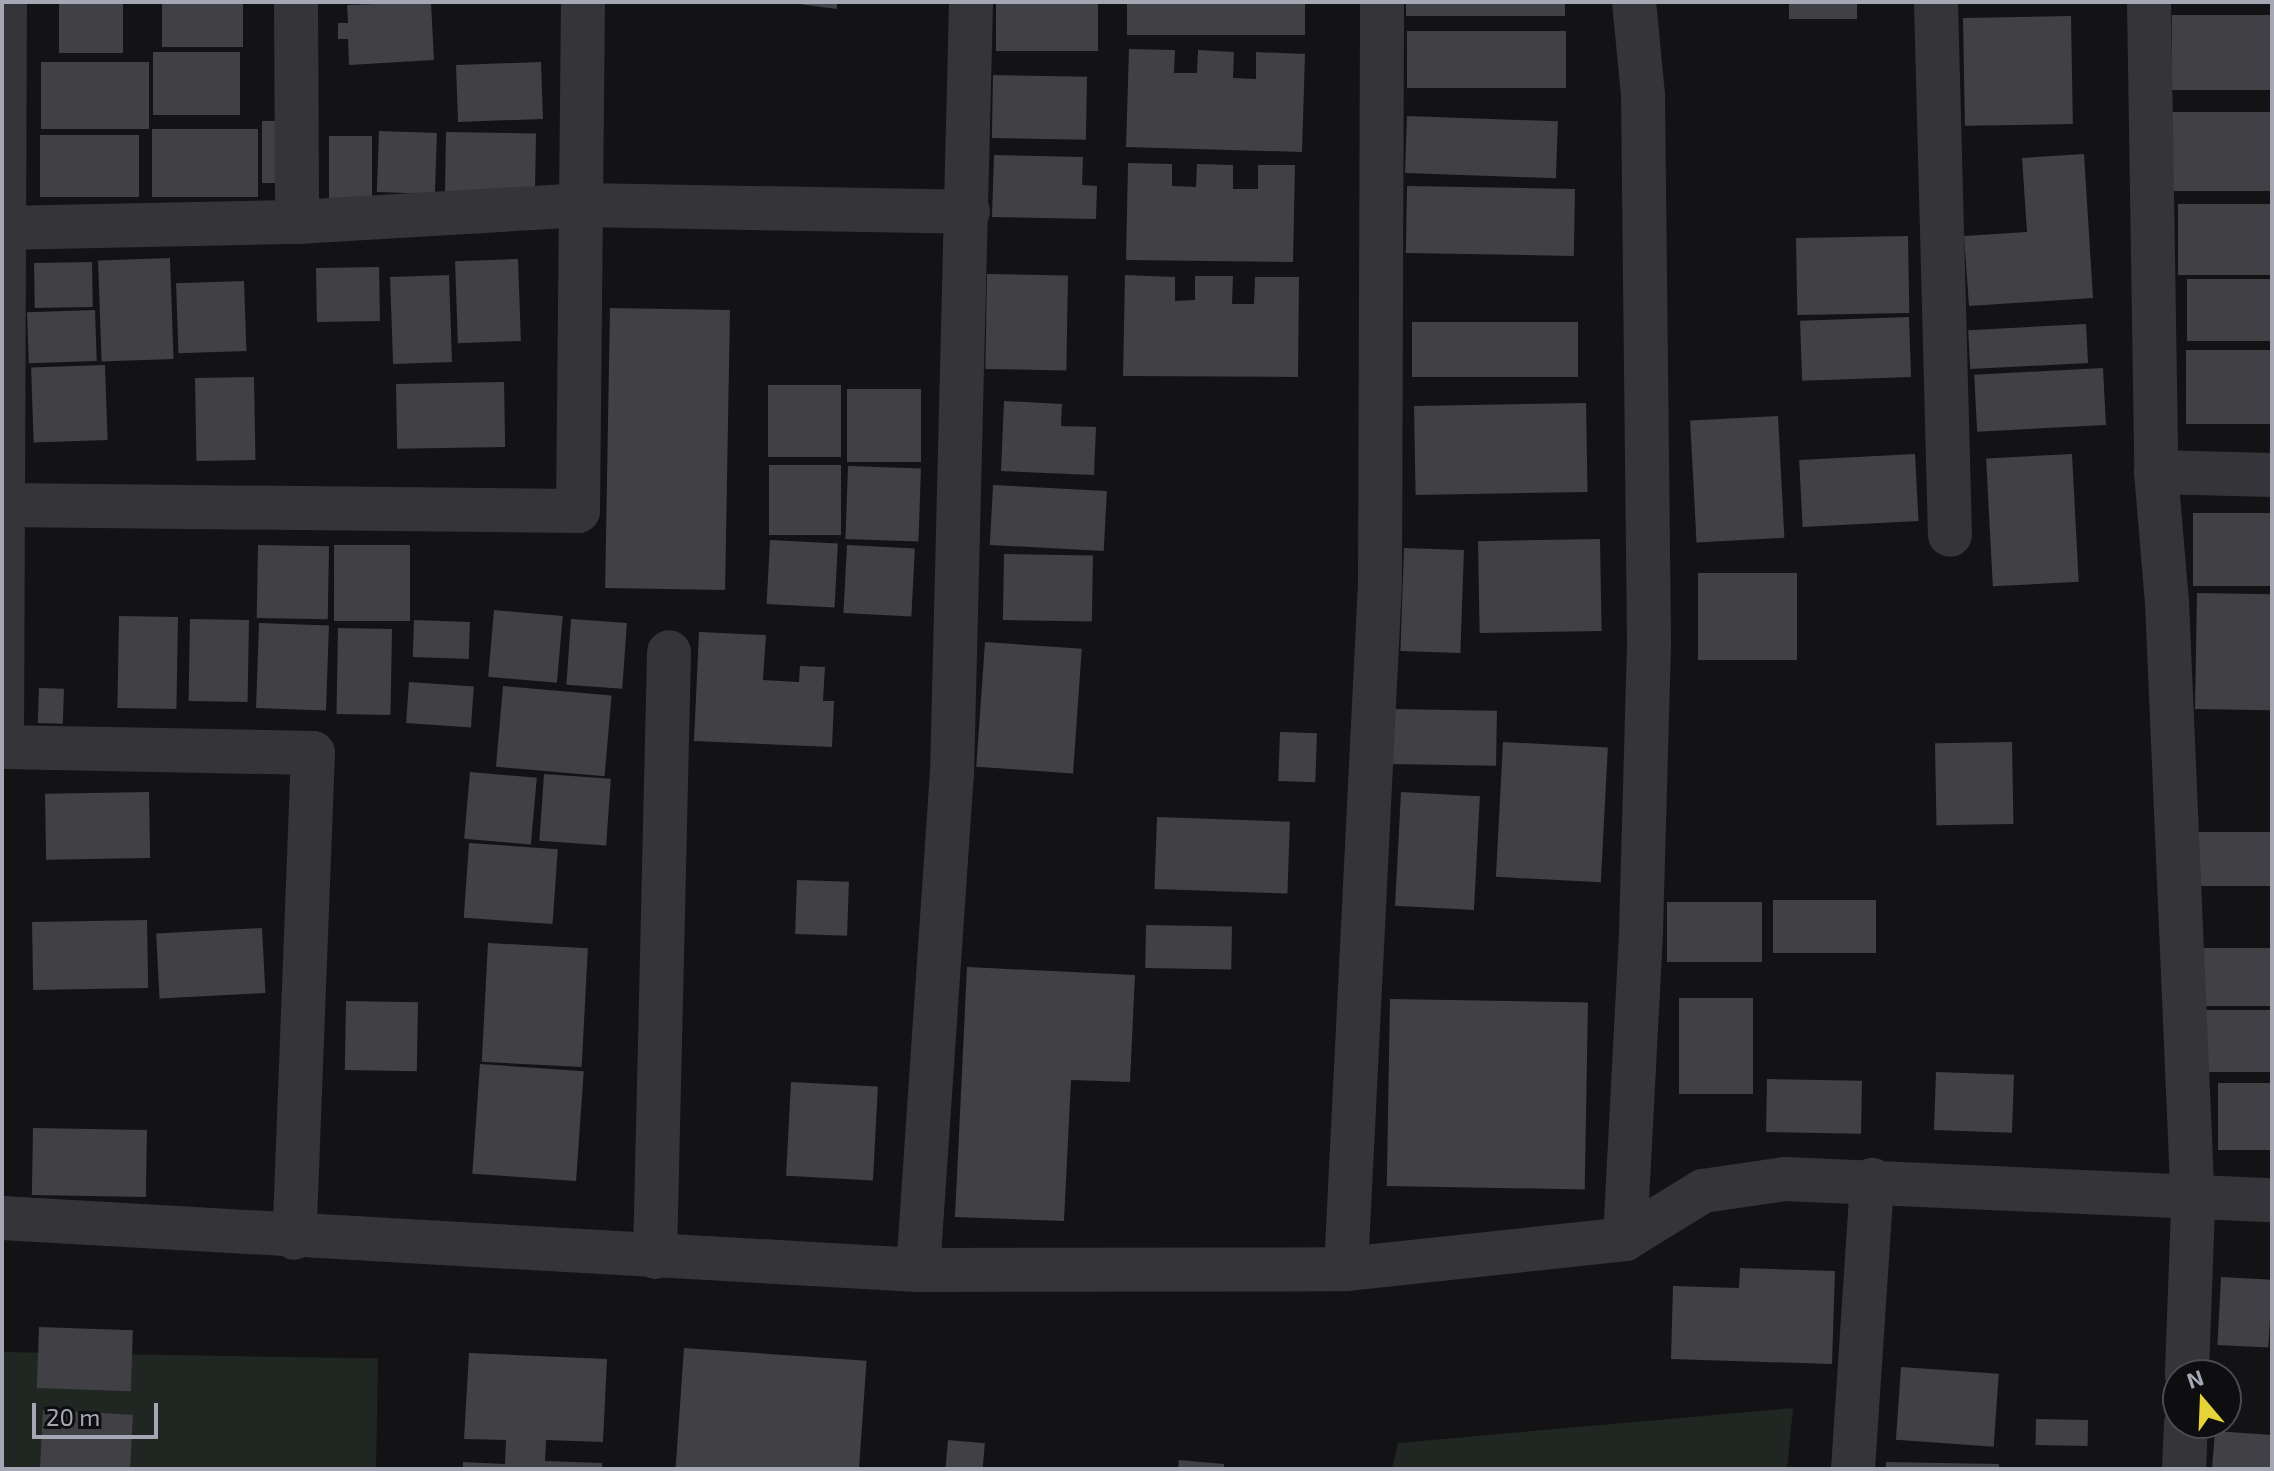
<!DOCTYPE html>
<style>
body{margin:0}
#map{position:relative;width:2274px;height:1471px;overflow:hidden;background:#131315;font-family:"Exo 2",sans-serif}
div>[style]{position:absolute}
.green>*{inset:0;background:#202722;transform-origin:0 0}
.building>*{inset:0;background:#404045;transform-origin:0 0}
.minor>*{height:44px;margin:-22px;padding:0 22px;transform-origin:22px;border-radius:22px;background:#353439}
span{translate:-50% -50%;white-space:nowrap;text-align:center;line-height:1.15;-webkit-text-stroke:7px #0e0e10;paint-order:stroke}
.frame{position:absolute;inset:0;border:4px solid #a5a7b4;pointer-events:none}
.north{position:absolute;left:2162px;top:1359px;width:80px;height:80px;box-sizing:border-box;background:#0e0e10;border:2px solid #4a4b52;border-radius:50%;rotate:341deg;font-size:22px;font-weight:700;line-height:32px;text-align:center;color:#a5a7b4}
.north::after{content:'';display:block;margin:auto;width:28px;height:36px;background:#e6d33a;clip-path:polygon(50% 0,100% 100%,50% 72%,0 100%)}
.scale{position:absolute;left:32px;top:1403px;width:126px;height:36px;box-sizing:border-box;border:4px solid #a5a7b4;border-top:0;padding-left:10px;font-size:24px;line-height:28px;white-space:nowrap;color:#a5a7b4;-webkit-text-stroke:6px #0e0e10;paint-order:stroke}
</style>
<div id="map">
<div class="green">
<div style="left:2px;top:1352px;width:376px;height:117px;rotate:1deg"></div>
<div style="clip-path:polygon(1793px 1408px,1787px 1469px,1392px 1469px,1398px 1443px)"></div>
</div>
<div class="building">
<div style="left:59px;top:2px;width:64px;height:51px"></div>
<div style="left:162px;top:2px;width:81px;height:45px"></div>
<div style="clip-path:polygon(431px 2px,434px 60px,349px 65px,348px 39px,338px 39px,338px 23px,348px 23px,347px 5px)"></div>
<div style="clip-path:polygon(783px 2px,837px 2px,837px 9px)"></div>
<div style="left:996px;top:2px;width:102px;height:49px"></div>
<div style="left:1127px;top:2px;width:178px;height:33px"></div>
<div style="left:1406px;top:2px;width:159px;height:14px"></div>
<div style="left:1789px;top:2px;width:68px;height:17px"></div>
<div style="left:2272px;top:15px;width:75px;height:100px;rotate:90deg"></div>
<div style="left:2071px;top:16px;width:108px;height:108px;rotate:89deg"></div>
<div style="left:1407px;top:31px;width:159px;height:57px"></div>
<div style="clip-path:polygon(1129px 49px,1175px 50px,1174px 73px,1197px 73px,1198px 50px,1234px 52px,1233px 78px,1256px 79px,1256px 52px,1305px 54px,1302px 152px,1126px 147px)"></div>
<div style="left:153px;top:52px;width:87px;height:63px"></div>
<div style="left:41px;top:62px;width:108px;height:67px"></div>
<div style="left:541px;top:62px;width:57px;height:85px;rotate:88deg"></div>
<div style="left:993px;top:75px;width:94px;height:63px;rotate:1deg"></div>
<div style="left:2272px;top:112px;width:79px;height:101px;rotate:90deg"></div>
<div style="left:1407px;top:116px;width:151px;height:57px;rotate:2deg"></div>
<div style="left:262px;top:121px;width:30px;height:62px"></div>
<div style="left:152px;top:129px;width:106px;height:68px"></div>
<div style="left:379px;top:131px;width:58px;height:61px;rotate:2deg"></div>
<div style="left:446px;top:132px;width:90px;height:59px;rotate:1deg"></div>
<div style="left:40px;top:135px;width:99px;height:62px"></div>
<div style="left:329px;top:136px;width:43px;height:62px"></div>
<div style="clip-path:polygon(2084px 154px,2093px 298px,1969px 306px,1964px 236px,2027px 232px,2022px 158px)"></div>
<div style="clip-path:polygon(994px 155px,1083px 157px,1082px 185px,1097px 186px,1096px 219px,992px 217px)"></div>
<div style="clip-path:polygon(1128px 163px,1172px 164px,1172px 186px,1196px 187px,1197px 164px,1233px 165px,1233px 189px,1258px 189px,1258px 165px,1295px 165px,1293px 262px,1126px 260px)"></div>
<div style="left:1407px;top:186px;width:168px;height:67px;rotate:1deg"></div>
<div style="left:2272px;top:204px;width:71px;height:94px;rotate:90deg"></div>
<div style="left:1908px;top:236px;width:77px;height:112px;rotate:89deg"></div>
<div style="left:170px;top:258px;width:101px;height:72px;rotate:88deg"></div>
<div style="left:518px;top:259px;width:82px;height:63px;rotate:88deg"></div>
<div style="left:92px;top:262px;width:45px;height:58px;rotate:89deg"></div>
<div style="left:379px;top:267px;width:54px;height:63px;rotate:89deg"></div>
<div style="left:987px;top:274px;width:81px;height:95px;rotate:1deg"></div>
<div style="left:449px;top:275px;width:87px;height:59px;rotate:88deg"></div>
<div style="clip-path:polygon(1125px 275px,1175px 277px,1175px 301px,1195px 300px,1195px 276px,1233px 276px,1232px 304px,1254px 304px,1255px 277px,1299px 277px,1298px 377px,1123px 376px)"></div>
<div style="left:2272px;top:279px;width:62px;height:85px;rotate:90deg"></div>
<div style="left:244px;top:281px;width:70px;height:68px;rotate:88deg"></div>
<div style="left:610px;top:308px;width:120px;height:280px;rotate:1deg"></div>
<div style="left:95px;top:310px;width:51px;height:68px;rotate:88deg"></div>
<div style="left:1909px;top:317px;width:60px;height:109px;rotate:88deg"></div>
<div style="left:1578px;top:322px;width:55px;height:166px;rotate:90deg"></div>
<div style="left:2086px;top:324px;width:39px;height:118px;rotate:87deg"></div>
<div style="left:2272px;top:350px;width:74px;height:86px;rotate:90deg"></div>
<div style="left:105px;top:365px;width:75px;height:74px;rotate:88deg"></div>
<div style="left:2103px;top:368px;width:57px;height:129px;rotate:87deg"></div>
<div style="left:254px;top:377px;width:83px;height:59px;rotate:89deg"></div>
<div style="left:504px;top:382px;width:65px;height:108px;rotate:89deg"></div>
<div style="left:768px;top:385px;width:73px;height:72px"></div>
<div style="left:847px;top:389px;width:74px;height:73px"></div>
<div style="clip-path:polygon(1004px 401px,1062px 404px,1061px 426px,1096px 427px,1094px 475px,1001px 471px)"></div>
<div style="left:1586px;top:403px;width:89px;height:172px;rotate:89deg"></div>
<div style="left:1778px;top:416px;width:122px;height:88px;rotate:87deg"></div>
<div style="left:1915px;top:454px;width:67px;height:116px;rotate:87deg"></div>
<div style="left:2072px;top:454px;width:128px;height:86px;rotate:87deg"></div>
<div style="left:769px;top:465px;width:72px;height:70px"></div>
<div style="left:848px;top:466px;width:73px;height:73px;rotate:2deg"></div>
<div style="left:993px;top:485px;width:114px;height:60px;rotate:3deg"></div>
<div style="left:2272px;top:513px;width:73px;height:79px;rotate:90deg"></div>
<div style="left:1600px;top:539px;width:92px;height:122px;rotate:89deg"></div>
<div style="left:770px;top:540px;width:68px;height:64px;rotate:3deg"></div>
<div style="left:258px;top:545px;width:71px;height:73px;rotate:1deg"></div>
<div style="left:334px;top:545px;width:76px;height:76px"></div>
<div style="left:847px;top:545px;width:68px;height:68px;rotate:3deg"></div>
<div style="left:1404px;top:548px;width:60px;height:103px;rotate:2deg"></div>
<div style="left:1004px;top:554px;width:89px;height:66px;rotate:1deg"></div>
<div style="left:1698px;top:573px;width:99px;height:87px"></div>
<div style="left:2197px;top:593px;width:75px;height:116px;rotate:1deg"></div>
<div style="left:494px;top:610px;width:69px;height:67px;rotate:5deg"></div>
<div style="left:119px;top:616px;width:59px;height:92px;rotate:1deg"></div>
<div style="left:190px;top:619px;width:59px;height:82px;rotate:1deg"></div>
<div style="left:571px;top:619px;width:56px;height:66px;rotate:4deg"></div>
<div style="left:414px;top:620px;width:56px;height:37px;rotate:2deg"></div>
<div style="left:259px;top:623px;width:70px;height:85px;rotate:2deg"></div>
<div style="left:338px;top:628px;width:54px;height:86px;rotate:1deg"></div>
<div style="clip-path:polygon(699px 632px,766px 635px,763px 680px,799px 682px,800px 666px,825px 667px,823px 701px,834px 701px,832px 747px,694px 741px)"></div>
<div style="left:985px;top:642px;width:97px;height:125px;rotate:4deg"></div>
<div style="left:409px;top:682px;width:65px;height:41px;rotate:4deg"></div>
<div style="left:503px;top:686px;width:109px;height:81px;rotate:5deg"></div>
<div style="left:39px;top:688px;width:25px;height:35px;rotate:2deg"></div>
<div style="left:1391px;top:709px;width:106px;height:55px;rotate:1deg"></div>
<div style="left:1280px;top:732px;width:37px;height:49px;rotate:2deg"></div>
<div style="left:1503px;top:742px;width:105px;height:135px;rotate:3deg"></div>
<div style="left:2012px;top:742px;width:82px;height:77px;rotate:89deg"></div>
<div style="left:470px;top:772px;width:67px;height:67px;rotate:5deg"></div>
<div style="left:544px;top:774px;width:67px;height:67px;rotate:4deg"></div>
<div style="left:149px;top:792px;width:66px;height:104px;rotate:89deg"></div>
<div style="left:1401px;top:792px;width:79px;height:114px;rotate:3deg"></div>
<div style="left:1157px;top:817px;width:133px;height:72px;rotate:2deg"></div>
<div style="left:2272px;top:832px;width:54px;height:74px;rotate:90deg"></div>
<div style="left:469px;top:843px;width:89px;height:75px;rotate:4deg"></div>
<div style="left:797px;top:880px;width:52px;height:54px;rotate:2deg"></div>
<div style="left:1876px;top:900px;width:53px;height:103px;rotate:90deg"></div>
<div style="left:1762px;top:902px;width:60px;height:95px;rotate:90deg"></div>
<div style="left:147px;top:920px;width:68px;height:115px;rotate:89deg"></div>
<div style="left:1146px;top:925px;width:86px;height:43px;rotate:1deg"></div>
<div style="left:262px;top:928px;width:65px;height:106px;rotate:87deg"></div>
<div style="left:488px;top:943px;width:100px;height:119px;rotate:3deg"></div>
<div style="left:2204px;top:948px;width:68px;height:58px"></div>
<div style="clip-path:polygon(967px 967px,1135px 975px,1130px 1082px,1071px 1080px,1064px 1221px,955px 1217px)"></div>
<div style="left:1679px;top:998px;width:74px;height:96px"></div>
<div style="left:1390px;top:999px;width:198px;height:187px;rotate:1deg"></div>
<div style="left:346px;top:1001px;width:72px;height:69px;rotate:1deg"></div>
<div style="left:2272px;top:1010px;width:62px;height:67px;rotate:90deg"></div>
<div style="left:480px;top:1064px;width:104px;height:110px;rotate:4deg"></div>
<div style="left:1936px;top:1072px;width:78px;height:58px;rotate:2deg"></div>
<div style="left:1767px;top:1079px;width:95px;height:53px;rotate:1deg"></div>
<div style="left:791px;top:1082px;width:87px;height:94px;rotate:3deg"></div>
<div style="left:2218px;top:1083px;width:54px;height:67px"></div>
<div style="left:33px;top:1128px;width:114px;height:67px;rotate:1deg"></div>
<div style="clip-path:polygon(1740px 1268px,1835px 1271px,1832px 1364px,1671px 1359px,1673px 1286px,1739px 1288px)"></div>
<div style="left:2221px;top:1277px;width:51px;height:68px;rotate:3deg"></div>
<div style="left:39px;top:1327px;width:94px;height:61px;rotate:2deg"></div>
<div style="left:684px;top:1348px;width:183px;height:121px;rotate:4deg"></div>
<div style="clip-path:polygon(469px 1353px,607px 1359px,603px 1442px,546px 1440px,545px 1461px,602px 1463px,602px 1469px,463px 1469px,463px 1462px,505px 1464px,506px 1440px,464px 1439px)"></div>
<div style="left:1901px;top:1367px;width:98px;height:73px;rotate:4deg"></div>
<div style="left:43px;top:1410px;width:90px;height:59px;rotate:3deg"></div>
<div style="left:2036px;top:1419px;width:52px;height:26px;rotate:1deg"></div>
<div style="clip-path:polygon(2215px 1431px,2272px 1435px,2272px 1469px,2212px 1469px)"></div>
<div style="left:948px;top:1440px;width:37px;height:29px;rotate:5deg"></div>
<div style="clip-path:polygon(1179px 1460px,1224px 1464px,1224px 1469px,1178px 1469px)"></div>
<div style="clip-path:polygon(1886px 1462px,1999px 1464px,1999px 1469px,1886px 1469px)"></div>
</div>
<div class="minor">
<div style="left:296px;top:2px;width:220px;rotate:89.7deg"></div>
<div style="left:1936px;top:2px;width:533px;rotate:88.5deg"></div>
<div style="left:2149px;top:2px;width:470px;rotate:89.1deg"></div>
<div style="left:2156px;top:472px;width:130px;rotate:85.2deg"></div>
<div style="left:2167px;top:602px;width:607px;rotate:87.54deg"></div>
<div style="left:2193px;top:1208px;width:167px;rotate:92.1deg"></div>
<div style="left:2px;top:228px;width:295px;rotate:-1.2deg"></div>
<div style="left:297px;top:222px;width:287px;rotate:-3.4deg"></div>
<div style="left:583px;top:205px;width:385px;rotate:1deg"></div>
<div style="left:2156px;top:472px;width:116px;rotate:1.5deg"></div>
<div style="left:5px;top:505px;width:573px;rotate:0.6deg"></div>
<div style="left:578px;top:511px;width:509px;rotate:-89.44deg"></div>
<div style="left:2px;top:741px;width:739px;rotate:-89.77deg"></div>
<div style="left:2px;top:747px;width:311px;rotate:1.1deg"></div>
<div style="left:313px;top:753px;width:485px;rotate:92.2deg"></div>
<div style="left:2px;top:1218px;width:917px;rotate:3.25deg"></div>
<div style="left:918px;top:1270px;width:428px;rotate:-0.1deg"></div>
<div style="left:1346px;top:1269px;width:281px;rotate:-6.1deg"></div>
<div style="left:1625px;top:1239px;width:92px;rotate:-31.6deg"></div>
<div style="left:1703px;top:1191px;width:83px;rotate:-8.3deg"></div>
<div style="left:1785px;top:1179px;width:487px;rotate:2.5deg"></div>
<div style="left:1625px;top:1239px;width:308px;rotate:-87deg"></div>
<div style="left:1641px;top:931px;width:290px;rotate:-88.4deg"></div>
<div style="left:1649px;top:641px;width:546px;rotate:-90.63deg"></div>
<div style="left:1643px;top:95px;width:93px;rotate:-95.5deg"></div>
<div style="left:655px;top:1257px;width:605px;rotate:-88.67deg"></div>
<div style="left:1346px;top:1269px;width:686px;rotate:-87.16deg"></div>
<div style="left:1380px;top:584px;width:582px;rotate:-89.8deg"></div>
<div style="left:918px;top:1270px;width:496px;rotate:-86.1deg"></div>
<div style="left:952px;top:775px;width:773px;rotate:-88.59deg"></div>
<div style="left:1853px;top:1469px;width:290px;rotate:-86.2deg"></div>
<div style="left:2184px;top:1469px;width:46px;rotate:-87.5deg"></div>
</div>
<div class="frame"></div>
<div class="north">N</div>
<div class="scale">20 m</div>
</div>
